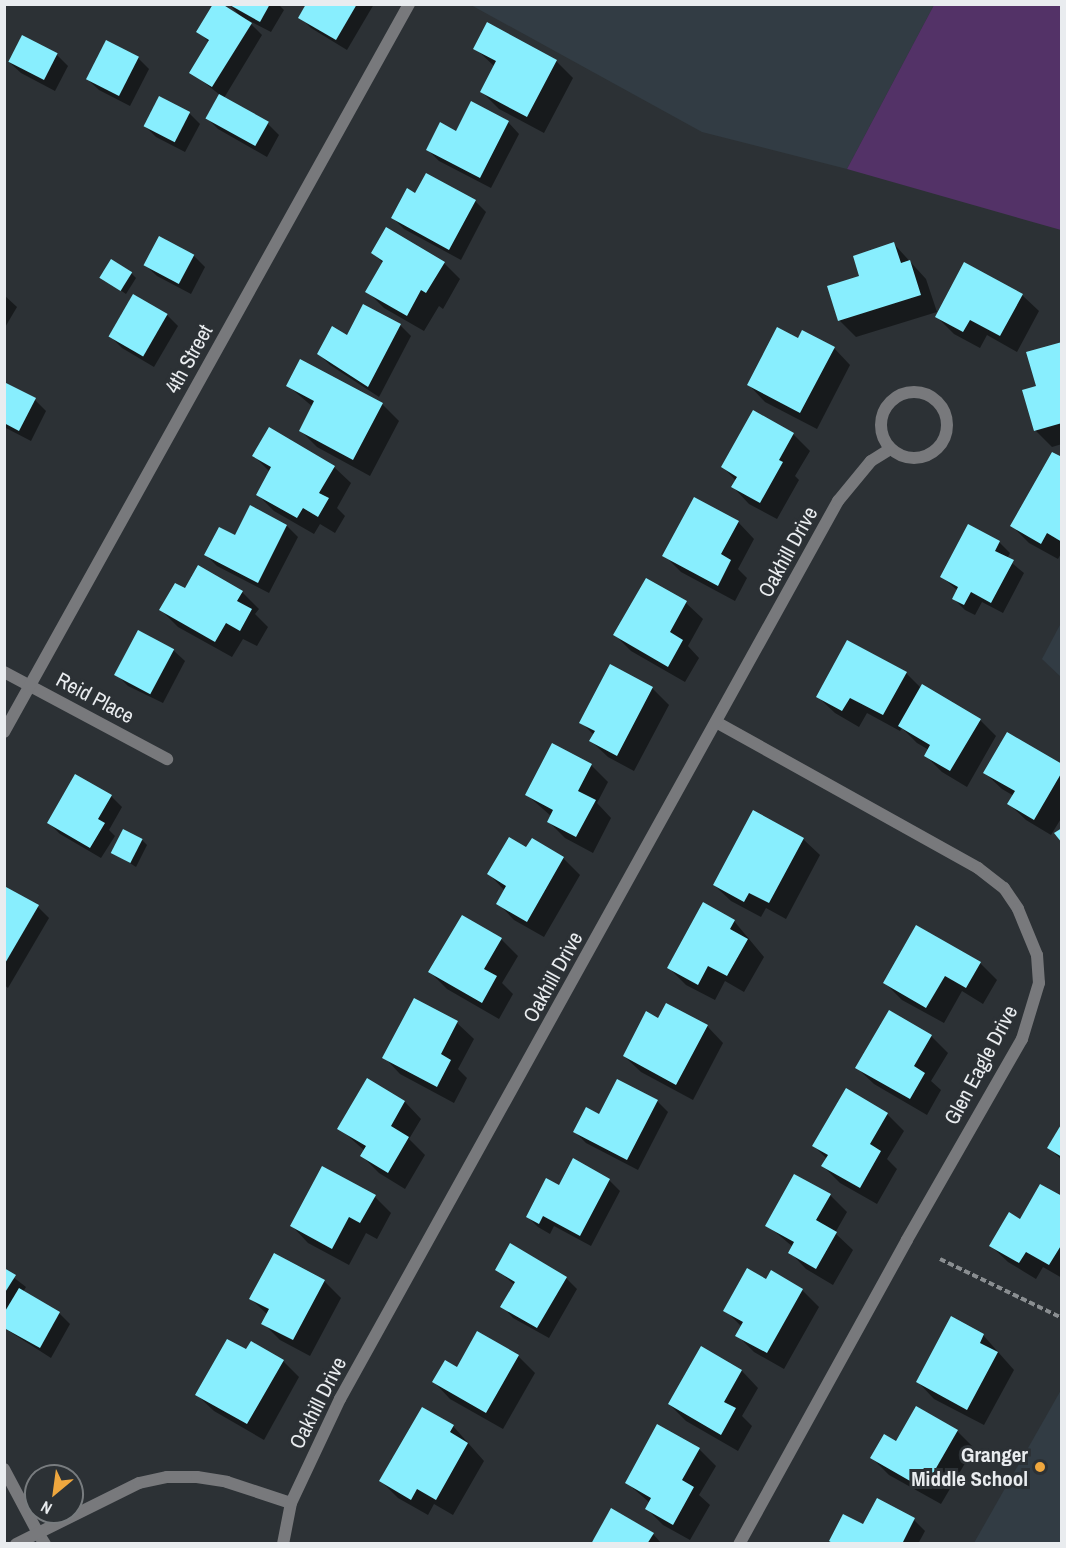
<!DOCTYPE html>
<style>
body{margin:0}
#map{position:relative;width:1066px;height:1548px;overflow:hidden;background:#2c3135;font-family:"Archivo Narrow",sans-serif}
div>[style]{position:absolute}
.built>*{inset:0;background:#323c44}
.green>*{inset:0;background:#533267}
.shadow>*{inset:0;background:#0007}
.building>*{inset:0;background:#88eefe;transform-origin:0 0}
.path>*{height:4px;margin-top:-2px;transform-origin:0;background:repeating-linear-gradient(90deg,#8a8e91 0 6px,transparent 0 9px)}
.service>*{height:12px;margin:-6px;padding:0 6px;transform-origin:6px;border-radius:6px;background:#78797c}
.minor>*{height:12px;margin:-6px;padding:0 6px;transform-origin:6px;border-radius:6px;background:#78797c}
.minor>.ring{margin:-6px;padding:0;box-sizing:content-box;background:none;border:12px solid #78797c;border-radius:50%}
.dots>*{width:16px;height:16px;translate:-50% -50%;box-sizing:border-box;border:3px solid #2c3135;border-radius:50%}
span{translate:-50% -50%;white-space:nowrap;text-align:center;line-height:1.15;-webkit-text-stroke:6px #2c3135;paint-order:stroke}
.street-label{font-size:21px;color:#e9ecef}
.poi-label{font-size:21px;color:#e9ecef;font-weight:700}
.right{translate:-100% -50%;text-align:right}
.frame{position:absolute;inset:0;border:6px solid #e9ecef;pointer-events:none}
.north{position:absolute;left:24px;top:1464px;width:60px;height:60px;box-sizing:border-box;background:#2c3135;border:2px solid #787c7f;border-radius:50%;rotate:209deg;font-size:16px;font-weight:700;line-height:24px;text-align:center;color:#e9ecef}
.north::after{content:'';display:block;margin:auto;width:21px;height:27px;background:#efa73e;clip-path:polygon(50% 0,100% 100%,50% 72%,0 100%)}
</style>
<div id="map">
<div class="built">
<div style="clip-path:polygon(471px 5px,934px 5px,847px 169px,702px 132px)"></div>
<div style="clip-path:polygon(1061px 623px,1061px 677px,1042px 659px)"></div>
<div style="clip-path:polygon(1061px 1390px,1061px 1543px,974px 1543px)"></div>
</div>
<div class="green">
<div style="clip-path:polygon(934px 5px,1061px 5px,1061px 230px,847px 169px)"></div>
</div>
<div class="shadow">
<div style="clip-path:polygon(229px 4px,278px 4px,284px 10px,271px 32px,246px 19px,262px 35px,224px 98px,268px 124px,279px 135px,267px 157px,218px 129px,207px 118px,220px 95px,191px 72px,209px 42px,198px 31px,241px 17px)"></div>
<div style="clip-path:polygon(308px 4px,374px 4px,347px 50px,311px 28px,300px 17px)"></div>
<div style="clip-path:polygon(475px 48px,556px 61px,573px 78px,544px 133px,499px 109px,482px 92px,495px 67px)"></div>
<div style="clip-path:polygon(57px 55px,68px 66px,55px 91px,21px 73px,9px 62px)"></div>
<div style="clip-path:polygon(138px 58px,149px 69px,130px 106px,99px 90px,87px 79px)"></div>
<div style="clip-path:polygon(472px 103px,508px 122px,519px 134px,491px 188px,439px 161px,428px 150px,457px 133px)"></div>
<div style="clip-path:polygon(189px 113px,200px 124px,185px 152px,156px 137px,145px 126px)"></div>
<div style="clip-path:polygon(416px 195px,475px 201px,486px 212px,461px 260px,404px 229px,393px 218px)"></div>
<div style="clip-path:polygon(894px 244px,926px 279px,937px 312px,856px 337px,840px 321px,829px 287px,861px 277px)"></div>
<div style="clip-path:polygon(373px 253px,444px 263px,460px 279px,443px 309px,439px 306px,424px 331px,384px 308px,367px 291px,383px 263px)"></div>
<div style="clip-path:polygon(194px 256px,205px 267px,191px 294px,157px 276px,145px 265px)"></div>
<div style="clip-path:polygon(131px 273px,136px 278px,126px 294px,101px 277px)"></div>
<div style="clip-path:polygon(4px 295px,17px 307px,4px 329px)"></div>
<div style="clip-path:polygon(1022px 295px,1039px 311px,1017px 352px,987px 335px,980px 348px,954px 334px,937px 317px)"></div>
<div style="clip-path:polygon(167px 315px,178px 326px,154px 367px,122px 348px,110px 336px)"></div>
<div style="clip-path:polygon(400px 325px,411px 336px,379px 397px,330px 365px,319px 354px,348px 337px)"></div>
<div style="clip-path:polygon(799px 340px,834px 348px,850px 365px,817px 429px,765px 402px,749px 385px)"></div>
<div style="clip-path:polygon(1062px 344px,1062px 444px,1052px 447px,1035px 430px,1037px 387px)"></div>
<div style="clip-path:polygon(301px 361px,382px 404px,399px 421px,370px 476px,317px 447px,301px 431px,313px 407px,287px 385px)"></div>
<div style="clip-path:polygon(4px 383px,35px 400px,46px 411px,31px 441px,4px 427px)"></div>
<div style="clip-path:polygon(793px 434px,810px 451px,795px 476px,799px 480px,777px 519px,749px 504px,733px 487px,736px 481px,723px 467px)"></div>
<div style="clip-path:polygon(254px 456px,334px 467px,351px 483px,337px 508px,345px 516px,335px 533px,320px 524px,314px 534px,274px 511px,257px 494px,270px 472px)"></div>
<div style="clip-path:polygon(1062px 459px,1062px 552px,1058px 559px,1029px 543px,1012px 526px)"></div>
<div style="clip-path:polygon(251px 507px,287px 526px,298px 537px,269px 593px,217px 566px,206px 555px,235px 537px)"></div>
<div style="clip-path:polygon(738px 522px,754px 539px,738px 569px,747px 578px,735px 601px,681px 572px,664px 555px)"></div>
<div style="clip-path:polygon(999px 542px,1010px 553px,1007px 559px,1024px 573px,1003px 613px,982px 602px,975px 615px,965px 610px,954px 599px,958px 591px,942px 577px)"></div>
<div style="clip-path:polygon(647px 580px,686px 603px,703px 619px,688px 646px,699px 658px,685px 682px,631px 651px,615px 635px)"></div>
<div style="clip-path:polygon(242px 592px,259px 609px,255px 614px,268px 627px,257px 646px,243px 639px,232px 657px,178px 627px,161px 610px)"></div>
<div style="clip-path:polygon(138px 632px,173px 650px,185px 661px,163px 703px,128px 686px,117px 675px)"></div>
<div style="clip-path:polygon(611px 666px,652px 688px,669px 705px,634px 771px,608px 757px,591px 741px,594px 735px,581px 722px)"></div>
<div style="clip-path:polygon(906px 673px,922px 689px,980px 720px,996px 736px,967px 787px,942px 772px,926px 756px,929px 750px,917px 743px,902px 728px,900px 731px,867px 713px,859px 727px,835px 713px,818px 697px)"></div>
<div style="clip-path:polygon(591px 765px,608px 782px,597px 803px,611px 818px,593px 853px,565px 838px,549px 822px,551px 816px,527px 795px)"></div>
<div style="clip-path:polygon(1062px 766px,1062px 817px,1051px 835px,1026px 820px,1009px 804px,1014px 796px,1002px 789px,985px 773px)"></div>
<div style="clip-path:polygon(111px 796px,122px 807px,109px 830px,115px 836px,101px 858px,60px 834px,49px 823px)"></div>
<div style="clip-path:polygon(803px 839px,820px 855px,786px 919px,766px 908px,761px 917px,731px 901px,714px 885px)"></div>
<div style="clip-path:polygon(142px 840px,147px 845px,136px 867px,113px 852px)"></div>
<div style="clip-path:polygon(527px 849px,563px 858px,580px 875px,544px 937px,514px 920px,498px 903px,505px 891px,489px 874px)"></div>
<div style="clip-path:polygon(7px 889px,38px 907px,49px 918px,8px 988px,4px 985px,4px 893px)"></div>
<div style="clip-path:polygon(734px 921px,764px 957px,744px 992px,725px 981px,715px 1000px,686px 985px,669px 968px)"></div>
<div style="clip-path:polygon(501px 939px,518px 956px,502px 983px,513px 994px,499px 1019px,447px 989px,430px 972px)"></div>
<div style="clip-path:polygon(980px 963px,997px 980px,983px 1004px,962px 991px,944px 1023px,902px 1000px,885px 983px)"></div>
<div style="clip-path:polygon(415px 1000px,457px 1023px,474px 1039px,458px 1069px,467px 1078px,454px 1103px,400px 1074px,384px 1057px)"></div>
<div style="clip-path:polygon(659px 1020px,707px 1026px,723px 1043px,693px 1100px,641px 1072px,624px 1056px)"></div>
<div style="clip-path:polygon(931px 1036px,948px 1053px,931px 1081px,941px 1090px,927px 1115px,874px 1084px,857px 1068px)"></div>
<div style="clip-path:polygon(367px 1080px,405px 1102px,421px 1119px,409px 1139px,425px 1155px,405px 1189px,379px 1173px,362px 1156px,365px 1151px,339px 1128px)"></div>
<div style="clip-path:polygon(657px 1101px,668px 1112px,638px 1170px,586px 1143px,575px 1132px,599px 1116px)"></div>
<div style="clip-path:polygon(887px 1114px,904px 1131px,887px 1159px,897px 1169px,877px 1204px,840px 1183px,823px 1166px,827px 1159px,814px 1146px)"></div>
<div style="clip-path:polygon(1062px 1126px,1062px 1160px,1049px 1148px)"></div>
<div style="clip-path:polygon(795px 1176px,830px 1195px,847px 1212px,835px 1233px,853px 1250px,833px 1285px,806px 1269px,790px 1252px,793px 1247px,767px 1225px)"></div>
<div style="clip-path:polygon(609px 1180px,620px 1191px,591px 1246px,554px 1226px,550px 1234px,538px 1227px,527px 1216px,559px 1187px)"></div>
<div style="clip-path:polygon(375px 1197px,391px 1213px,377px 1239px,366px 1233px,349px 1265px,308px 1243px,292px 1226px)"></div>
<div style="clip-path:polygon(1062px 1198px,1062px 1278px,1043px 1267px,1036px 1279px,1008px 1262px,991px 1246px,1020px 1221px)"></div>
<div style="clip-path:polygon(275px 1255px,324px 1281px,341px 1298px,310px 1356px,280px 1340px,263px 1323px,268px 1315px,251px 1299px)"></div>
<div style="clip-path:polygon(4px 1270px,26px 1287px,23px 1292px,59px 1313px,70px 1324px,51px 1358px,4px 1328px)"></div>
<div style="clip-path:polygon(497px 1270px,566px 1278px,577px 1289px,549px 1338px,513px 1318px,502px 1306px,515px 1285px)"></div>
<div style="clip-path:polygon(772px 1272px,802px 1290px,819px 1307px,784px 1369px,754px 1352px,737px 1335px,742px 1327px,725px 1310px,767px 1281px)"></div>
<div style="clip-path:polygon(983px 1335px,1014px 1370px,984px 1425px,934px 1399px,918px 1382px)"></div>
<div style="clip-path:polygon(702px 1348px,742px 1371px,758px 1388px,742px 1416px,752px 1426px,738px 1451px,686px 1421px,669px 1404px)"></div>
<div style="clip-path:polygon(247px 1351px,283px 1361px,299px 1377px,264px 1440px,214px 1411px,197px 1395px)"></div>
<div style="clip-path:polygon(518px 1356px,535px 1373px,503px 1429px,450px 1399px,434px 1382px,457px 1369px)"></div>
<div style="clip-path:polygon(453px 1426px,484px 1461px,453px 1515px,434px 1504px,428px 1515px,398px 1498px,381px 1481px)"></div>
<div style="clip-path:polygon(957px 1431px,974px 1448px,941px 1504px,889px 1475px,872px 1458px,897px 1443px)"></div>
<div style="clip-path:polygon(699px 1449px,716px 1466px,699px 1495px,710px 1505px,690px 1540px,663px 1525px,647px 1509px,650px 1503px,627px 1483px)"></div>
<div style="clip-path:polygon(914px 1520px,925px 1531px,918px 1544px,834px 1544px,864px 1526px)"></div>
<div style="clip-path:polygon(653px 1534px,662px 1544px,593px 1544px)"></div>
</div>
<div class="building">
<div style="clip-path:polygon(213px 4px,222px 4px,252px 23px,212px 87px,189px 73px,209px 40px,196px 32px)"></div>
<div style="clip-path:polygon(228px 4px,270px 4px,260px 22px)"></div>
<div style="clip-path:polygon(306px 4px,357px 4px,336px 40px,298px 18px)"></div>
<div style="clip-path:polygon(487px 22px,557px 60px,527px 117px,480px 92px,496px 61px,473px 49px)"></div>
<div style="left:22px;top:35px;width:40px;height:30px;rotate:27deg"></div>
<div style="left:106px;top:40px;width:37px;height:44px;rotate:27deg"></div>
<div style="left:219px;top:94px;width:57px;height:28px;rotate:29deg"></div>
<div style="left:159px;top:96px;width:35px;height:34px;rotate:27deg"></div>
<div style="clip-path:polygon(471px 101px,509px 121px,480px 178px,426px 150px,440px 122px,456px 131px)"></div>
<div style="clip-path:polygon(426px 173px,476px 200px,449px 250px,391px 218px,407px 188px,415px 193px)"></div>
<div style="clip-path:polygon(386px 227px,445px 262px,426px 293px,421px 290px,407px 316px,365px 292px,383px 261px,371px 253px)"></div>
<div style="left:159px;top:236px;width:40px;height:33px;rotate:28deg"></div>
<div style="clip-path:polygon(894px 242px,901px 263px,910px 260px,921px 295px,838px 321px,827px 286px,859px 276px,853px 256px)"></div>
<div style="left:111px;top:259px;width:25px;height:22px;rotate:32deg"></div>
<div style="clip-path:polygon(964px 262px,1023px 294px,1000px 336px,970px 320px,963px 332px,935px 317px)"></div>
<div style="left:133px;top:294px;width:40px;height:49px;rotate:30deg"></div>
<div style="clip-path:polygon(363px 304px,401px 324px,368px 387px,317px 354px,332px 326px,347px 335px)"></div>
<div style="clip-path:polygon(777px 327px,798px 338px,802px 330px,835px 347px,800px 413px,747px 385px)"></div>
<div style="clip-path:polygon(1062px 342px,1062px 423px,1034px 431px,1022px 390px,1036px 386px,1026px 352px)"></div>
<div style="clip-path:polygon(300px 359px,383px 403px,353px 460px,299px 431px,314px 401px,286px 386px)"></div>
<div style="clip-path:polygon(4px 382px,36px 398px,19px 431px,4px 423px)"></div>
<div style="clip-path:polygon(753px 410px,794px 433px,779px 460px,783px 462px,760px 503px,731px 487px,737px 477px,721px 467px)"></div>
<div style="clip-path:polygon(269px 427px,335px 466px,319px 493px,329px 498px,318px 517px,303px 508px,297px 518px,256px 495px,271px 467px,252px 456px)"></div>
<div style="clip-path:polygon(1052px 452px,1062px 457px,1062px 542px,1047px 533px,1041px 544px,1010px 526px)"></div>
<div style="clip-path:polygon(694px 497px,739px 521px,721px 554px,731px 560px,718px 586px,662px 556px)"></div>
<div style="clip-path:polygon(250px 505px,287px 525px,258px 583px,204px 555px,219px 527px,235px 535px)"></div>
<div style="clip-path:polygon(968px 524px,1000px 541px,995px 551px,1014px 560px,991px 603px,971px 592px,964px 605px,952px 599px,958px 587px,940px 577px)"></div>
<div style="clip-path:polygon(198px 565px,243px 591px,237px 601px,252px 609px,240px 631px,226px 623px,215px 642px,159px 610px,175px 583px,185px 588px)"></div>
<div style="clip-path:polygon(646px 578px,687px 601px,670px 632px,683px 640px,668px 667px,613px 635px)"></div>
<div style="left:138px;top:630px;width:41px;height:51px;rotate:28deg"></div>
<div style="clip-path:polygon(847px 640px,907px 672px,883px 715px,850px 698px,842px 711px,816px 697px)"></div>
<div style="clip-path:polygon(610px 664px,653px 687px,617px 756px,589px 741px,595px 731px,579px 723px)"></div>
<div style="clip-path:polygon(922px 684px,981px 719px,950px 771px,924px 756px,930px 745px,898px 726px)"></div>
<div style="clip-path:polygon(1007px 732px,1062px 764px,1062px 772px,1034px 820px,1007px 804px,1015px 791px,983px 773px)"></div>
<div style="clip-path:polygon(552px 743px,592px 764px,578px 791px,596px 800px,576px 837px,547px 822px,553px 810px,525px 795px)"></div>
<div style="clip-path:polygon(75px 774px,112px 795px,98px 819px,105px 823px,90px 848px,47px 823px)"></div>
<div style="clip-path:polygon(753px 810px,804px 838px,769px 903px,749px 893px,744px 902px,713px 885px)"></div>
<div style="clip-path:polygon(1062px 828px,1062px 843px,1054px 833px)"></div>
<div style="left:123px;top:829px;width:22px;height:27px;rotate:27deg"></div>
<div style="clip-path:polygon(509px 837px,526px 847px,532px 838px,564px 857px,527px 922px,496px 904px,506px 886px,487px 874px)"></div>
<div style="clip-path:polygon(6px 887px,39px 905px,4px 965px,4px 890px)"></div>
<div style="clip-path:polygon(703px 902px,735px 920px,730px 929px,748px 939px,727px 976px,708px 966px,698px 985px,667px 968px)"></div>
<div style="clip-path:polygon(462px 915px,502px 938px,484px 969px,497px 976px,482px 1003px,428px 972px)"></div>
<div style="clip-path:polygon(916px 925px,981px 962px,966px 988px,945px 976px,926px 1008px,883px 983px)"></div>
<div style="clip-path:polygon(414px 998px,458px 1021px,441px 1054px,451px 1060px,437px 1087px,382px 1058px)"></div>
<div style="clip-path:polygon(666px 1003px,708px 1025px,676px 1085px,623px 1056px,646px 1011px,658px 1018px)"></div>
<div style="clip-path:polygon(889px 1010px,932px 1035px,914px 1066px,925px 1073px,910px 1099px,855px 1068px)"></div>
<div style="clip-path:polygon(367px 1078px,405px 1101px,391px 1126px,409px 1137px,388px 1173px,360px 1156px,366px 1146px,337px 1129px)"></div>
<div style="clip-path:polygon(617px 1079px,658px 1100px,627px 1160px,573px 1132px,586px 1107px,599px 1114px)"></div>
<div style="clip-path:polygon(846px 1088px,888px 1113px,870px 1144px,881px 1151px,860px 1188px,821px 1166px,828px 1155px,812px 1146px)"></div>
<div style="clip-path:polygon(1062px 1123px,1062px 1157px,1047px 1148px)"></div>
<div style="clip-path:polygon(573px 1158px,610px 1179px,580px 1236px,543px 1216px,539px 1224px,526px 1217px,546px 1178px,559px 1185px)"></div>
<div style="clip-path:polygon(322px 1166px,376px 1195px,360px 1223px,349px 1217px,332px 1249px,290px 1226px)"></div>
<div style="clip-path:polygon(794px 1174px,831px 1194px,816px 1220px,837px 1232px,816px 1269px,788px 1253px,794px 1242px,765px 1226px)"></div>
<div style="clip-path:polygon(1040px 1184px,1062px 1196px,1062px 1244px,1049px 1265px,1026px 1252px,1019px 1263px,989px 1246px,1009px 1212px,1020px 1219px)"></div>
<div style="clip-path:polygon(510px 1243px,567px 1277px,537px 1328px,500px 1307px,515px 1282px,495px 1270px)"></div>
<div style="clip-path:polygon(274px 1253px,325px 1280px,293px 1340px,261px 1324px,269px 1309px,249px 1299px)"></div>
<div style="clip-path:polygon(4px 1268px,16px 1275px,4px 1294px)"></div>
<div style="clip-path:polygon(747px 1268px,766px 1279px,771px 1270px,803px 1289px,767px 1353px,735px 1336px,743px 1322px,723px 1311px)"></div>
<div style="clip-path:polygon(19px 1288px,60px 1312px,40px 1348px,4px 1328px,4px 1313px)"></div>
<div style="clip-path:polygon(951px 1316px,984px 1334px,980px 1343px,998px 1352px,967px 1410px,916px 1382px)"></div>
<div style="clip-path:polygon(477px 1331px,519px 1355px,486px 1413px,432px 1382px,445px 1360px,457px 1367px)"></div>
<div style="clip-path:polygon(227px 1339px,246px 1349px,251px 1341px,284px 1360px,247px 1424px,195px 1395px)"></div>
<div style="clip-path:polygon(701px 1346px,742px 1370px,724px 1402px,736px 1408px,721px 1435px,668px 1404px)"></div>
<div style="clip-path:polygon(916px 1406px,958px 1430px,924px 1489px,870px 1458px,884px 1434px,896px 1441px)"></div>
<div style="clip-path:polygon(422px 1407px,454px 1425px,450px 1432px,468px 1443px,436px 1500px,417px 1489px,411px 1500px,379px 1481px)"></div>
<div style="clip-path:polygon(657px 1424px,700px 1448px,682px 1480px,694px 1487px,673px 1525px,645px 1509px,651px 1498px,625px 1483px)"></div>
<div style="clip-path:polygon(877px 1498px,915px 1518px,902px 1544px,834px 1544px,829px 1541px,843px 1514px,863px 1524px)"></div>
<div style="clip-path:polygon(611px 1508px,654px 1533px,647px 1544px,591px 1544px)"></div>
</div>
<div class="path">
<div style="left:940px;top:1259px;width:136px;rotate:25.8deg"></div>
</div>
<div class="service">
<div style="left:38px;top:1533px;width:13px;rotate:58deg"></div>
</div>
<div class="minor">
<div class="ring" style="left:881px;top:392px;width:54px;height:54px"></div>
<div style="left:4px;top:672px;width:185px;rotate:28.1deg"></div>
<div style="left:716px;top:722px;width:300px;rotate:29.1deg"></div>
<div style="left:978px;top:868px;width:33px;rotate:38deg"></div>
<div style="left:1004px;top:888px;width:25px;rotate:56deg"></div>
<div style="left:1018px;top:909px;width:50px;rotate:67.6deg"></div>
<div style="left:1037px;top:955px;width:28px;rotate:86deg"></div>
<div style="left:1039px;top:983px;width:59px;rotate:106.9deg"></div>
<div style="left:1022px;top:1039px;width:232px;rotate:119.8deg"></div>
<div style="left:907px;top:1240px;width:347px;rotate:118.9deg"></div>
<div style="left:4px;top:732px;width:833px;rotate:-60.91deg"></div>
<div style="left:4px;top:1469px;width:72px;rotate:62deg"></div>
<div style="left:16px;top:1544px;width:137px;rotate:-26.4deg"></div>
<div style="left:139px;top:1483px;width:29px;rotate:-12deg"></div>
<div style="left:167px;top:1477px;width:30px"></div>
<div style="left:197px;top:1477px;width:30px;rotate:9deg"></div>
<div style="left:227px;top:1482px;width:67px;rotate:18.2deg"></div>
<div style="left:283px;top:1544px;width:42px;rotate:-79deg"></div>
<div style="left:291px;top:1503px;width:115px;rotate:-64.8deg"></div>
<div style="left:340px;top:1399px;width:1027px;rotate:-60.99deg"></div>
<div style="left:838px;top:501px;width:52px;rotate:-50.5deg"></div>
<div style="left:871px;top:461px;width:22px;rotate:-32deg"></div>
</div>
<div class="dots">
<div style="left:1040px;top:1467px;background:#efa73e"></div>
</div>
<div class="street-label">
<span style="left:189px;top:359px;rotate:-61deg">4th Street</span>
<span style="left:788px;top:552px;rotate:-61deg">Oakhill Drive</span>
<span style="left:95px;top:698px;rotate:28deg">Reid Place</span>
<span style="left:553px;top:977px;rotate:-61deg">Oakhill Drive</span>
<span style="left:981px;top:1065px;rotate:-62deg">Glen Eagle Drive</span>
<span style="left:318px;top:1403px;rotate:-63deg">Oakhill Drive</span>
</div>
<div class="poi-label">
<span class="right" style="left:1028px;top:1467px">Granger<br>Middle School</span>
</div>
<div class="frame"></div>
<div class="north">N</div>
</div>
